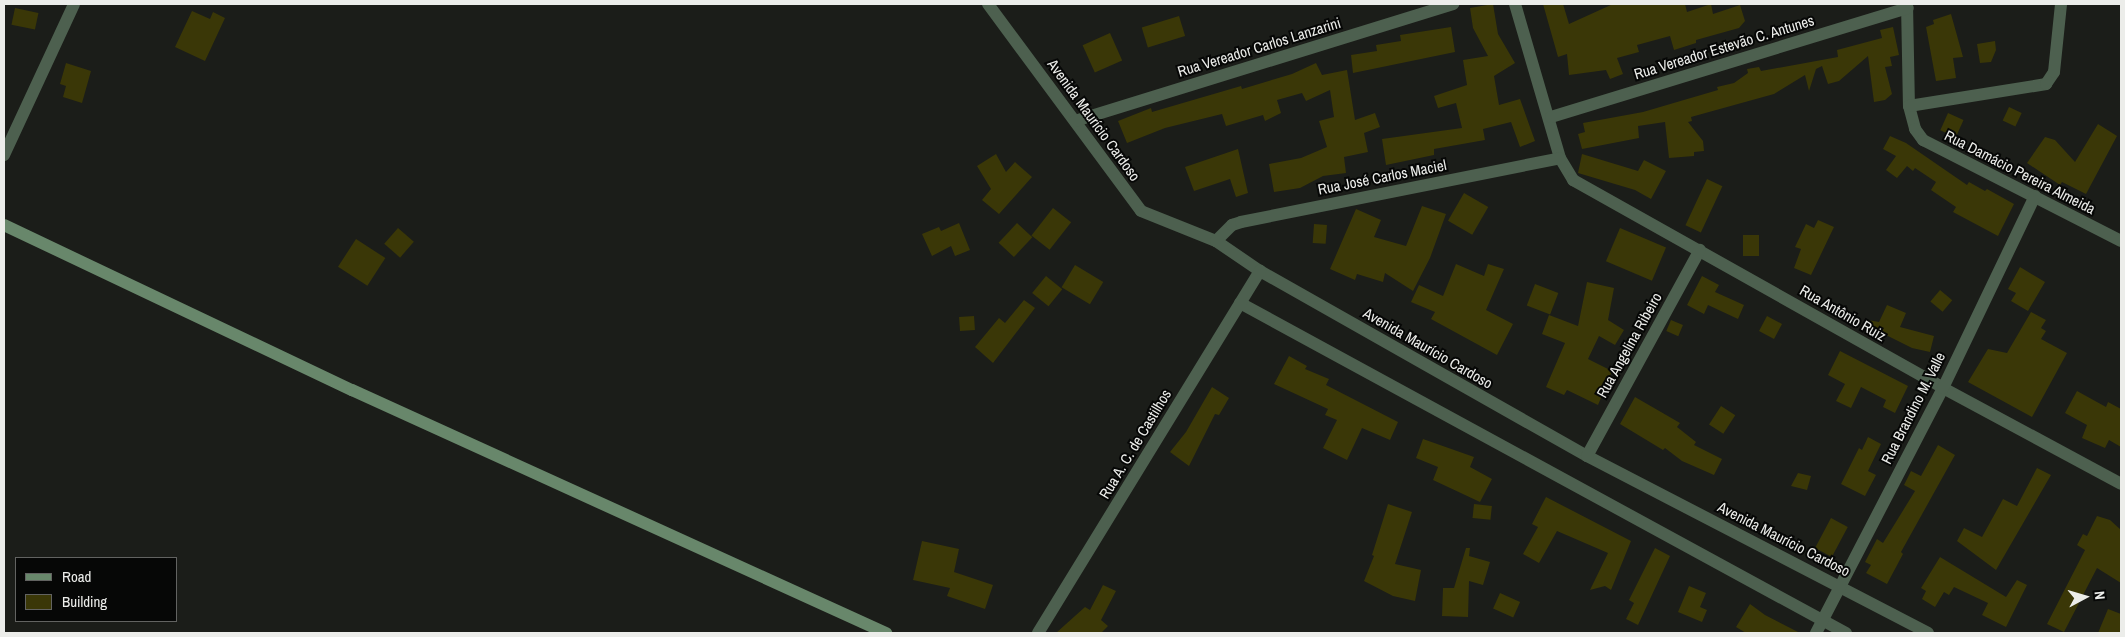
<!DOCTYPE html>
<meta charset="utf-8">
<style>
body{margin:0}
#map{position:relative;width:2125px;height:637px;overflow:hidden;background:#1b1d19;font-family:"Archivo Narrow",sans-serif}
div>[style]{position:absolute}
.building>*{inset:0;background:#3a3707;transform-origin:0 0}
.minor>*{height:12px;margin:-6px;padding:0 6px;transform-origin:6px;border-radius:6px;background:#4d604f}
.secondary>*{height:12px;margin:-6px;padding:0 6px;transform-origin:6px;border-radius:6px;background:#68876b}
span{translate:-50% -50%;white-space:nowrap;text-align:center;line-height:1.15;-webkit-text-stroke:4px #060706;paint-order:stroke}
.street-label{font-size:15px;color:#ecedea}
.frame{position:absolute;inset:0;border:5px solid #ecedea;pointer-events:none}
.legend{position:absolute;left:15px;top:557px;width:162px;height:65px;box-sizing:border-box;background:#060706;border:1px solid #626361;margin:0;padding:6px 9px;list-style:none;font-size:15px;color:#ecedea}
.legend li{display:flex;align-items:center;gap:10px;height:25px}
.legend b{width:25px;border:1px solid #626361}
.north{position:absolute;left:2060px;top:572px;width:50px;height:50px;-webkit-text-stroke:4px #060706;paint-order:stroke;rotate:84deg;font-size:14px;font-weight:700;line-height:20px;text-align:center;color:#ecedea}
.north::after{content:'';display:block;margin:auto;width:18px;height:22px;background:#ecedea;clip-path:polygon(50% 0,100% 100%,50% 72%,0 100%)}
</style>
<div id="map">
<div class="building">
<div style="clip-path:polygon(1493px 4px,1498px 34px,1515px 63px,1494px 76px,1499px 105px,1520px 99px,1535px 141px,1520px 147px,1511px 122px,1483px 129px,1485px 140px,1434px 149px,1434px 155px,1386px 165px,1382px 139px,1462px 128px,1456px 103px,1438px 108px,1434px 96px,1467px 85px,1463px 60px,1488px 56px,1473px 28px,1470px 8px)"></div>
<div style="clip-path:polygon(1543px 4px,1563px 4px,1569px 24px,1613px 4px,1685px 4px,1687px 12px,1711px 4px,1713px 14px,1740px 5px,1745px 21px,1739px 28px,1696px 40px,1696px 43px,1674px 50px,1670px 36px,1637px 45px,1639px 52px,1617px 58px,1623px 74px,1610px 79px,1606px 70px,1569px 75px,1567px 54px,1558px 57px)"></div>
<div style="left:15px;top:8px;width:24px;height:17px;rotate:12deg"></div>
<div style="clip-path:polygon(192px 11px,210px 19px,213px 12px,225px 18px,205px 61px,175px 47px)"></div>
<div style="clip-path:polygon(1951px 14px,1963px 57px,1953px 58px,1956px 78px,1936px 81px,1926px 27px,1934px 24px,1933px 20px)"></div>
<div style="left:1179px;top:16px;width:21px;height:39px;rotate:73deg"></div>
<div style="clip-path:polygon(1451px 27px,1455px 52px,1353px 73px,1351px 55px,1377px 51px,1376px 45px,1401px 41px,1400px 35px)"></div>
<div style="clip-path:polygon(1893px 27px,1899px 55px,1890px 57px,1892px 66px,1885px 67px,1892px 94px,1885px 100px,1874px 102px,1868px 56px,1839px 81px,1828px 84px,1822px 66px,1816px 69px,1809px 91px,1805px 75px,1774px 94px,1691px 117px,1692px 121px,1688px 122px,1703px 141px,1704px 151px,1694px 152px,1694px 156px,1669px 158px,1665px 122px,1638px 126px,1639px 138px,1582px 149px,1578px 134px,1585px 132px,1583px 123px,1643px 112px,1718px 90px,1717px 87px,1734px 83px,1748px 73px,1747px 69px,1759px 67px,1761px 71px,1838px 57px,1837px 50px,1882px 38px,1880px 30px)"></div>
<div style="left:1110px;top:33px;width:30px;height:30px;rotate:66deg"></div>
<div style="clip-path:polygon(1995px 41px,1996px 50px,1991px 62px,1980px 63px,1977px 44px)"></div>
<div style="clip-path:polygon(66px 63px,91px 71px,82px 103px,63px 97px,66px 86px,60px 84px)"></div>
<div style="clip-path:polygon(1316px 63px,1322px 75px,1347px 70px,1355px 120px,1375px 113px,1380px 127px,1364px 133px,1368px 152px,1344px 157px,1346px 173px,1323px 176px,1300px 188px,1274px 192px,1269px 164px,1301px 158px,1327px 147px,1319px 121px,1334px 117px,1330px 90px,1306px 101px,1302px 93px,1277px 100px,1281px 113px,1265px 121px,1263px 115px,1226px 126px,1222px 114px,1165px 128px,1127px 143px,1118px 121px,1151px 108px,1152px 112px,1241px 86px,1242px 89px,1292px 74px)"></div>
<div style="left:2009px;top:107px;width:14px;height:15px;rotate:25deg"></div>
<div style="left:1948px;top:113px;width:17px;height:19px;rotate:24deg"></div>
<div style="clip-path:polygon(2098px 124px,2117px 136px,2086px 194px,2062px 182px,2060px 185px,2027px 163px,2045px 137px,2055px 140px,2075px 162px)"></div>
<div style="clip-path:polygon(1890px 136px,1906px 143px,1967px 185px,1969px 182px,1985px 191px,1987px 189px,2014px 204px,1998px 236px,1953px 212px,1956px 207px,1931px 190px,1936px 182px,1915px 168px,1913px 171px,1907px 166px,1897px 178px,1886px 170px,1896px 156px,1883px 149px)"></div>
<div style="clip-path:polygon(1238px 149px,1248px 193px,1236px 197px,1230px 179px,1194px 191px,1185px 167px)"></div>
<div style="clip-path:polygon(996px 154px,1006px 172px,1015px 162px,1032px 177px,999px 214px,982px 200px,991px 189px,977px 166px)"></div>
<div style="clip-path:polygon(1582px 154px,1638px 171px,1644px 160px,1666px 171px,1651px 199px,1635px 190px,1578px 173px)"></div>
<div style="left:1707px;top:179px;width:17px;height:51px;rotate:25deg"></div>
<div style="left:1464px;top:193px;width:28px;height:32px;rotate:30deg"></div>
<div style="clip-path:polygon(1422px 206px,1446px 214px,1430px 258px,1413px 291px,1385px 273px,1383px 282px,1357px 274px,1355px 280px,1330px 269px,1356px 209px,1381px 220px,1374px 237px,1406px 246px)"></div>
<div style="left:1053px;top:208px;width:23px;height:35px;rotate:38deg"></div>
<div style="clip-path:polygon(1818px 220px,1834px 227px,1811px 275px,1794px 268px,1801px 249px,1795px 247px,1806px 224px,1814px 228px)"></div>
<div style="clip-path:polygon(959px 223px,970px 250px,955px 256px,951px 246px,932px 256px,922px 234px,939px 227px,941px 231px)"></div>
<div style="left:1017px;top:223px;width:21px;height:27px;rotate:43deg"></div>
<div style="left:1314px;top:224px;width:13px;height:19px;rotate:4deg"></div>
<div style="left:398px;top:228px;width:21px;height:21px;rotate:41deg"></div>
<div style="left:1620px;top:228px;width:50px;height:36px;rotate:23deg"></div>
<div style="left:1743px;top:235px;width:16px;height:21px"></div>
<div style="left:356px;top:239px;width:35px;height:33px;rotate:33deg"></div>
<div style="clip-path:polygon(1456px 264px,1484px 276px,1488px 264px,1504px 269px,1486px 310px,1513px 324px,1497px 355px,1431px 319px,1435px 312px,1411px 302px,1419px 285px,1443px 296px)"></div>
<div style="left:1075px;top:265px;width:33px;height:26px;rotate:31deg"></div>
<div style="clip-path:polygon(2020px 267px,2045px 282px,2028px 311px,2011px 301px,2016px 293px,2008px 289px)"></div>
<div style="left:1046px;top:276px;width:21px;height:22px;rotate:39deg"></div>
<div style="clip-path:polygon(1702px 276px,1719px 285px,1715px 292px,1744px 305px,1738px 319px,1708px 305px,1704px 314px,1687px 305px)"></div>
<div style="clip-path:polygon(1587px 282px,1614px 288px,1608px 320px,1624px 330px,1615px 345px,1599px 336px,1588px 359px,1612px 371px,1598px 405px,1567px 390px,1564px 395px,1546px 387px,1565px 343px,1542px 334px,1549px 315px,1578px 326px)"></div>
<div style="left:1535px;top:284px;width:25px;height:23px;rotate:21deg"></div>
<div style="left:1940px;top:290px;width:16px;height:15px;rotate:40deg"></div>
<div style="clip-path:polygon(1024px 300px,1035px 308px,993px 363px,975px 347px,999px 318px,1005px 323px)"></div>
<div style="clip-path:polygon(1887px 305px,1906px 313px,1900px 327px,1934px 336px,1930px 352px,1912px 348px,1866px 325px,1868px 320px,1879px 322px)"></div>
<div style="clip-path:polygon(2031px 312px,2046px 320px,2041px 328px,2046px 331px,2041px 339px,2067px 353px,2032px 417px,1968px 382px,1988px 349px,2007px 353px)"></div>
<div style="left:974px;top:316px;width:14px;height:15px;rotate:86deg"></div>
<div style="left:1767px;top:316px;width:17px;height:17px;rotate:28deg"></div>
<div style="left:1671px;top:320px;width:13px;height:12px;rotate:23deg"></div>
<div style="clip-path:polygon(1840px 351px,1908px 386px,1895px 413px,1883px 407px,1886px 400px,1861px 387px,1851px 408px,1836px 401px,1845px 384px,1828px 375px)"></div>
<div style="clip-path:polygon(1289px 356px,1307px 366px,1305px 369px,1329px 379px,1326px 385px,1398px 422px,1390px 440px,1362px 428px,1347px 460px,1323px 448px,1337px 420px,1325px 415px,1328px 409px,1274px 384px)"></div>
<div style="clip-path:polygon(1212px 387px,1229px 398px,1219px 415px,1215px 414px,1189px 466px,1170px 452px,1186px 432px)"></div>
<div style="clip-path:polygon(2077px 391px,2106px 407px,2108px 402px,2121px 409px,2121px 447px,2109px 440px,2105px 448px,2082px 438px,2087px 425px,2065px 413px)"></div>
<div style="clip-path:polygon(1635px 397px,1680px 423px,1677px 427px,1696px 442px,1694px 445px,1722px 459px,1714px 475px,1682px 461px,1665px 448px,1663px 450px,1620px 424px)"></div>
<div style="left:1721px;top:406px;width:17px;height:22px;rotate:33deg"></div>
<div style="clip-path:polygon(1868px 437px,1881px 444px,1868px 471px,1876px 475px,1865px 496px,1841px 484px,1859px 448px,1862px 450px)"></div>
<div style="clip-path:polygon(1423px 439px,1474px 457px,1470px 467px,1492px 479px,1480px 502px,1433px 480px,1438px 467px,1416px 458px)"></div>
<div style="clip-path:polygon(1938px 445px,1955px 455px,1901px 552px,1903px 554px,1887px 584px,1866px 573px,1871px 565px,1865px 562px,1877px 539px,1883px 543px,1915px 491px,1904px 485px,1911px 471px,1921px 476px)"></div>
<div style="clip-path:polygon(2037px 468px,2051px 475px,1996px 570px,1957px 541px,1964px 528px,1982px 537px,2003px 499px,2017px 506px)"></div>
<div style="clip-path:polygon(1798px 473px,1811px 476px,1807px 490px,1791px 486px)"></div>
<div style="clip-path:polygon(1546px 497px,1631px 541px,1611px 590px,1605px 586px,1590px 590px,1608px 553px,1557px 531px,1539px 563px,1523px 554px,1538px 527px,1532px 524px)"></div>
<div style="clip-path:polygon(1388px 504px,1412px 512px,1395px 564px,1421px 570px,1415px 601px,1393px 596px,1364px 581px,1374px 556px,1372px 555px)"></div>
<div style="left:1474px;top:504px;width:18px;height:14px;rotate:6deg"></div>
<div style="clip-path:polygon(2097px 516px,2110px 520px,2121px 530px,2121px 583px,2097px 568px,2064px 632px,2047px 624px,2085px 550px,2077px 545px,2083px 534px,2087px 536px)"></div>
<div style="left:1831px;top:518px;width:19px;height:34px;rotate:28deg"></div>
<div style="clip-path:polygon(922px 541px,959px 549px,954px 572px,993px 585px,985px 609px,947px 596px,950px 588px,913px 580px)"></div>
<div style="clip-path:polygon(1466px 548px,1470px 548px,1469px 556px,1490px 562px,1483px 585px,1469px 581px,1468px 617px,1442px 616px,1443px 588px,1454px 588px)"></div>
<div style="clip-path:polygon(1655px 548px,1670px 556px,1638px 625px,1626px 619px,1634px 603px,1629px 600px)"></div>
<div style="clip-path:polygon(1940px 557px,2006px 597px,2017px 580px,2027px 585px,2006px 627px,1982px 615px,1988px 603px,1954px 587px,1949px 595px,1944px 592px,1935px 607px,1922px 599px,1926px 591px,1921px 588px)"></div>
<div style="clip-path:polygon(1103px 585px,1116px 591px,1101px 620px,1108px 626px,1101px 633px,1056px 633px,1085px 607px,1090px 610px)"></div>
<div style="clip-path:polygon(1689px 586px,1706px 593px,1700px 607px,1707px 610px,1702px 622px,1678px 612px)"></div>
<div style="left:1500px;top:593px;width:22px;height:17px;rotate:24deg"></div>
<div style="clip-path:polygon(1750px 604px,1765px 615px,1800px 633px,1746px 633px,1736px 627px)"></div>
<div style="clip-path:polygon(2108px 609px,2121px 614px,2121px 633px,2098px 633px)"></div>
</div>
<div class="minor">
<div style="left:988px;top:4px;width:257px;rotate:53.5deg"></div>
<div style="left:1141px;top:211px;width:81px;rotate:21.8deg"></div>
<div style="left:1216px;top:241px;width:53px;rotate:34.3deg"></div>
<div style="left:1260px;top:271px;width:376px;rotate:29.5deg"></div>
<div style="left:1587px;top:456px;width:384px;rotate:27.4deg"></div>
<div style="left:1515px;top:4px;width:160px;rotate:73.7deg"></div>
<div style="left:1560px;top:158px;width:26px;rotate:59deg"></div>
<div style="left:1573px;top:180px;width:424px;rotate:29.3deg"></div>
<div style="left:1943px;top:388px;width:202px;rotate:28.3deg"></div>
<div style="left:1907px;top:4px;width:102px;rotate:88.9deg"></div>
<div style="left:1909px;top:106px;width:24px;rotate:75deg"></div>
<div style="left:1915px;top:129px;width:14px;rotate:54deg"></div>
<div style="left:1923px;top:140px;width:222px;rotate:27deg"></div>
<div style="left:1909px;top:106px;width:139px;rotate:-9.1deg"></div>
<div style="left:2046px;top:84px;width:14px;rotate:-56deg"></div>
<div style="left:2054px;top:72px;width:68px;rotate:-84.1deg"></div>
<div style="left:1551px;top:117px;width:373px;rotate:-17deg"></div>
<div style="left:1075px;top:121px;width:396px;rotate:-17.2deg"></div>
<div style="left:4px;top:155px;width:166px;rotate:-65.1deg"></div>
<div style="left:1216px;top:241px;width:23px;rotate:-45deg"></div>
<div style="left:1232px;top:225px;width:9px;rotate:-18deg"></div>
<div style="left:1241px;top:222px;width:325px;rotate:-11.3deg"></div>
<div style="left:1240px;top:303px;width:690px;rotate:28.57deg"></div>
<div style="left:1587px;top:456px;width:235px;rotate:-61.3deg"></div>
<div style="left:1038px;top:633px;width:425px;rotate:-58.5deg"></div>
<div style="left:1816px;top:633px;width:276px;rotate:-62.6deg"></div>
<div style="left:1943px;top:388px;width:213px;rotate:-64.4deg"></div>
</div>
<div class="secondary">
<div style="left:4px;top:225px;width:385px;rotate:25.4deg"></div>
<div style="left:352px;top:390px;width:587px;rotate:24.47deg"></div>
</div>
<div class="street-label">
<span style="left:1259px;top:47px;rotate:-17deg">Rua Vereador Carlos Lanzarini</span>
<span style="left:1724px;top:47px;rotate:-17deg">Rua Vereador Estevão C. Antunes</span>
<span style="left:1094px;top:120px;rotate:54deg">Avenida Maurício Cardoso</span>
<span style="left:2020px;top:172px;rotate:27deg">Rua Damácio Pereira Almeida</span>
<span style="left:1382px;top:177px;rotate:-11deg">Rua José Carlos Maciel</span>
<span style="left:1843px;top:313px;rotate:30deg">Rua Antônio Ruiz</span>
<span style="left:1629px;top:345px;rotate:-61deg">Rua Angelina Ribeiro</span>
<span style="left:1428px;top:348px;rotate:30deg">Avenida Maurício Cardoso</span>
<span style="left:1913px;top:408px;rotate:-63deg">Rua Brandino M. Valle</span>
<span style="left:1135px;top:444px;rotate:-59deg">Rua A. C. de Castilhos</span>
<span style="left:1784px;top:539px;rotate:27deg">Avenida Maurício Cardoso</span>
</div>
<div class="frame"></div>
<ul class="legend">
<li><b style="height:6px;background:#68876b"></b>Road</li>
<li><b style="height:14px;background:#3a3707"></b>Building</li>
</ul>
<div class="north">N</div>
</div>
